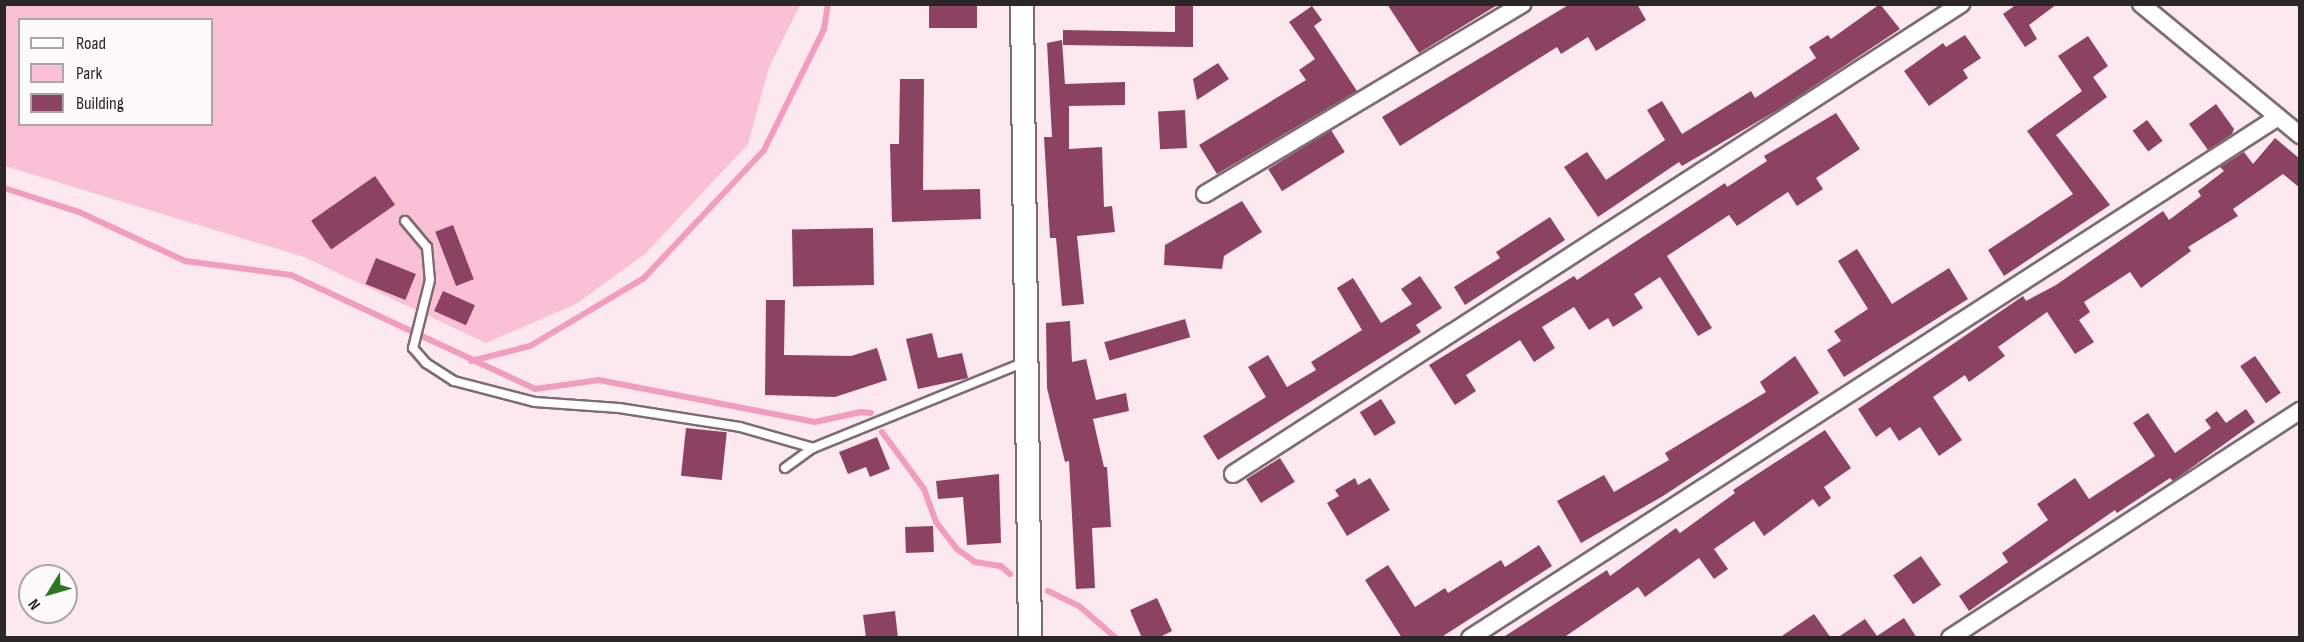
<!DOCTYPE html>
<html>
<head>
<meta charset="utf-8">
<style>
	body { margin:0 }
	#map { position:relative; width:2304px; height:642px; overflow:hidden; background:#fce8ef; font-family:"Sofia Sans Condensed",sans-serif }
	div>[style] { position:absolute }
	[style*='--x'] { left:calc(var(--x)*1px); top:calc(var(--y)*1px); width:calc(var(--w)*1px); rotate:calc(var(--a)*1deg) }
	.green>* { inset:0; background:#fac0d6 }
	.stream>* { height:6px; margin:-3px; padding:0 3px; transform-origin:3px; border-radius:3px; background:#f19dbf }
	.building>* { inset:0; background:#8c4262; transform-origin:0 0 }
	.roads { filter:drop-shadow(2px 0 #7d6c72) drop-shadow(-2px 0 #7d6c72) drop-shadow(0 2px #7d6c72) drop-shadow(0 -2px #7d6c72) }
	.lane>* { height:8px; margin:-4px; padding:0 4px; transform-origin:4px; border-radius:4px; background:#fff }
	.street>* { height:16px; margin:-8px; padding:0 8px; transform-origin:8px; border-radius:8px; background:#fff }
	.secondary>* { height:22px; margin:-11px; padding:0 11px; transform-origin:11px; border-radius:11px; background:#fff }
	span { translate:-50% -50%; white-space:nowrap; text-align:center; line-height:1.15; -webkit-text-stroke:6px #fefafc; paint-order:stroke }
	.frame { position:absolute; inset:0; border:6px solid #2d2628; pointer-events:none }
	.legend { position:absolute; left:18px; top:18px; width:195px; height:108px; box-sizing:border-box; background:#fefafc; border:2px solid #aaa5a7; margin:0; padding:8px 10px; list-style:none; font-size:18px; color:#2d2628 }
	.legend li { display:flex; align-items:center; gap:12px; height:30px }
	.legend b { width:30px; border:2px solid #aaa5a7 }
	.north { position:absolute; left:18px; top:564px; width:60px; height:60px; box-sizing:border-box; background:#fefafc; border:2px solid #aaa5a7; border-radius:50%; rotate:233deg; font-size:16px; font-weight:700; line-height:24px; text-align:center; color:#2d2628 }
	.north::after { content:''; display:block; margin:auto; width:21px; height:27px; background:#2a7a24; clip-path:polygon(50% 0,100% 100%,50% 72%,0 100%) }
</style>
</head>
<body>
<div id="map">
	<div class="green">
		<i style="clip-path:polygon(evenodd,5px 5px,800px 5px,769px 67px,748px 144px,645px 254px,576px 304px,486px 343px,304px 257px,5px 166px,5px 5px,20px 20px,212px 20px,212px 124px,20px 124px,20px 20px)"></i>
	</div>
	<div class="stream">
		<i style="--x:4;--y:188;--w:79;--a:17.7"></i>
		<i style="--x:79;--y:212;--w:117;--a:24.8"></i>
		<i style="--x:185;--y:261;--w:107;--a:7.5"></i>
		<i style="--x:291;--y:275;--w:269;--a:25"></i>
		<i style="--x:535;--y:389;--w:65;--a:-8"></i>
		<i style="--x:599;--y:380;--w:220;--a:11"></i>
		<i style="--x:815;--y:422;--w:47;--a:-12.3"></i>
		<i style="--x:861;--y:412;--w:10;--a:6"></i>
		<i style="--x:471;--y:361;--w:61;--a:-14.3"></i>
		<i style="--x:530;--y:346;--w:133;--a:-30.8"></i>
		<i style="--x:644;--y:278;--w:175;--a:-46.8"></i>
		<i style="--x:764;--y:150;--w:135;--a:-63.6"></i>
		<i style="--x:824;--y:29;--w:25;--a:-81"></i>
		<i style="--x:882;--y:432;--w:71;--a:53.6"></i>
		<i style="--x:924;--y:489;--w:35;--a:70"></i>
		<i style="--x:936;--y:522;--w:34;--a:52"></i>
		<i style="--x:957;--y:549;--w:22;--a:36"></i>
		<i style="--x:975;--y:562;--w:26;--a:9"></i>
		<i style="--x:1001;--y:566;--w:12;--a:42"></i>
		<i style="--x:1048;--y:591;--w:34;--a:26"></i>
		<i style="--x:1079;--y:606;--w:49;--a:40.9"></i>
	</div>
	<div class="building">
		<i style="left:929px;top:4px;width:48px;height:24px"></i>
		<i style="clip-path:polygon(1175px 4px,1193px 4px,1193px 47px,1063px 45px,1063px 30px,1175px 32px)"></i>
		<i style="clip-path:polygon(1387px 4px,1499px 4px,1419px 53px)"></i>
		<i style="clip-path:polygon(1570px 4px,1637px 4px,1646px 20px,1596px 51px,1588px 37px,1561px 54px,1557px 47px,1400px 146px,1382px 117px)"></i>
		<i style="clip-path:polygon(1880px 4px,1900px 29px,1781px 108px,1682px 166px,1679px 162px,1598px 217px,1564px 167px,1587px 152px,1606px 180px,1665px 140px,1647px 110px,1662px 101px,1682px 134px,1751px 91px,1755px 98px,1816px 58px,1809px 47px,1828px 35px,1831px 39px)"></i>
		<i style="clip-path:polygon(2017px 4px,2057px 4px,2029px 25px,2037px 39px,2025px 47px,2003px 14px)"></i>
		<i style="clip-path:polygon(1312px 6px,1322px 20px,1314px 26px,1357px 91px,1217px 174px,1199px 145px,1306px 80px,1299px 70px,1315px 59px,1289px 22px)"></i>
		<i style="clip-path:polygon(1965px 35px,1981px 58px,1963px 70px,1968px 78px,1929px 106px,1904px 71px,1943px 43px,1946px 47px)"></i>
		<i style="clip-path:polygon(2088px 36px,2108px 66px,2093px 77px,2107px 97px,2056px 135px,2110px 205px,2004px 276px,1988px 250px,2073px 194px,2027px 131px,2082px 91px,2058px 56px)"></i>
		<i style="clip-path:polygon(1062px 40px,1065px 84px,1125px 82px,1125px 105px,1069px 106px,1069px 149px,1102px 147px,1104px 207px,1112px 206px,1115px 232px,1077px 236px,1084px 304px,1062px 306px,1056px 238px,1050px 238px,1044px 137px,1052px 137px,1047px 43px)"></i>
		<i style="clip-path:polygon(1218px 63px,1229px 79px,1197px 100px,1193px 79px)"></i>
		<i style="clip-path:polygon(900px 79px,924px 79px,923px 190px,980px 189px,981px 219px,892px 222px,890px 144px,899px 144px)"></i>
		<i style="clip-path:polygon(2216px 104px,2234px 129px,2232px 134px,2208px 150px,2189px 124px)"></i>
		<i style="left:1185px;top:110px;width:38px;height:27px;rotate:87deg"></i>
		<i style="clip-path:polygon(1836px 113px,1860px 149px,1816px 178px,1823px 189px,1797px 206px,1788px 192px,1737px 226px,1729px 215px,1667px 256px,1712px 328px,1698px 336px,1660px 277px,1634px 294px,1643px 308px,1613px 327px,1608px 318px,1589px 330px,1574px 307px,1542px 327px,1555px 348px,1534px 362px,1520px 340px,1466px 375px,1476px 391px,1455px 405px,1429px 365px,1574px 276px,1577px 280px,1725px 183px,1727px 187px,1767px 161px,1764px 156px)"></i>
		<i style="left:2147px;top:120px;width:26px;height:18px;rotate:53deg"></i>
		<i style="left:1331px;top:130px;width:26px;height:74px;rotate:58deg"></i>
		<i style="clip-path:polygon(2275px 138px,2300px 159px,2300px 188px,2283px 174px,2233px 209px,2238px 216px,2188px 247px,2191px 251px,2141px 288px,2130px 272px,2084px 302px,2090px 312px,2079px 320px,2094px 342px,2075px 354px,2047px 312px,1998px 347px,2005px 356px,1969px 382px,1965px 375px,1933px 397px,1962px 440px,1939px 456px,1920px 427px,1899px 441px,1890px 427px,1876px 437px,1858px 409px,2023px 296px,2026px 301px,2056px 285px,2163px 211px,2169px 220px,2201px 196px,2198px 191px,2224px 171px,2220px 167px,2244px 152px,2253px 164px)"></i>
		<i style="left:375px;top:176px;width:35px;height:78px;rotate:55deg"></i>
		<i style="clip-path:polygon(1242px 201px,1262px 232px,1224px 256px,1222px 269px,1164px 265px,1165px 245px)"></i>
		<i style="clip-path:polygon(1550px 217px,1565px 240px,1465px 305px,1454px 287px,1500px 258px,1496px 252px)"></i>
		<i style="left:453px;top:225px;width:58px;height:19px;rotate:69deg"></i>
		<i style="left:873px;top:228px;width:57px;height:81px;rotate:89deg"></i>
		<i style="clip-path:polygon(1857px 249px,1892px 304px,1949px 268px,1968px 299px,1844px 377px,1827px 350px,1841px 341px,1834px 331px,1868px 309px,1838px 261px)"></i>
		<i style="left:376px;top:258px;width:43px;height:28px;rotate:22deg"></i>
		<i style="clip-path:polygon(1420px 276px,1442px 308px,1416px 325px,1421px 332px,1218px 460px,1203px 436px,1266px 397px,1248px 367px,1268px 355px,1287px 387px,1316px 370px,1311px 362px,1362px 330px,1337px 288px,1353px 278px,1381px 323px,1412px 304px,1401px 289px)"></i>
		<i style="left:443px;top:291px;width:35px;height:22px;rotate:24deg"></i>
		<i style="clip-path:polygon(766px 300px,785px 300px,784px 355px,851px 356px,877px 348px,887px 380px,835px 397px,765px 395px)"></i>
		<i style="left:1185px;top:319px;width:19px;height:84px;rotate:74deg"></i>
		<i style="clip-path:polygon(1070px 321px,1072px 362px,1086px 359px,1096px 400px,1126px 393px,1129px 411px,1093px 419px,1104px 467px,1107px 467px,1111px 527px,1092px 528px,1095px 588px,1076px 589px,1069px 461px,1065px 462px,1047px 388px,1046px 323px)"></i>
		<i style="clip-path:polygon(932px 333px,938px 358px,962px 353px,968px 378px,918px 389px,906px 339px)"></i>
		<i style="clip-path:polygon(1795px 356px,1819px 393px,1663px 496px,1581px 543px,1557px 501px,1604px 475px,1614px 492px,1669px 460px,1665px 453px,1766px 392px,1760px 382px)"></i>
		<i style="left:2255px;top:356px;width:45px;height:18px;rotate:55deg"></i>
		<i style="left:1381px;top:399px;width:28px;height:25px;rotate:58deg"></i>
		<i style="clip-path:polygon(2246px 409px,2255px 422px,2173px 481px,2170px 478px,2117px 513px,2115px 510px,1969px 611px,1959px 596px,2008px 562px,2002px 553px,2048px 520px,2037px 504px,2075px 478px,2089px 499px,2155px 456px,2133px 423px,2148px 413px,2175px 453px,2211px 428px,2205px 420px,2217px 411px,2226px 423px)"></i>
		<i style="left:686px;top:428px;width:41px;height:48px;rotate:6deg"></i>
		<i style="clip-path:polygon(1825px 430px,1851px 468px,1824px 487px,1831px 498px,1819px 507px,1813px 499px,1764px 536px,1754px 521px,1714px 549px,1728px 569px,1714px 579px,1699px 558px,1645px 597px,1638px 587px,1563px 638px,1502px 638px,1607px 570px,1610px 576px,1676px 528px,1680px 533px,1735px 493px,1733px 490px)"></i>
		<i style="clip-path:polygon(877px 437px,890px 469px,870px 477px,866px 467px,848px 474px,839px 452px)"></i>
		<i style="left:1280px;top:458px;width:28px;height:40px;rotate:58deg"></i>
		<i style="clip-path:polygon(999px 474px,1001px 543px,967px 545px,963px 497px,938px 499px,936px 481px)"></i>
		<i style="clip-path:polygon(1355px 478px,1358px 485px,1370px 478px,1390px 510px,1347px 536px,1327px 503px,1339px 496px,1335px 490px)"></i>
		<i style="left:933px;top:526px;width:26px;height:28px;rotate:88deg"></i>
		<i style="clip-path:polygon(1539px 545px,1552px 566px,1440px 638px,1402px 638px,1365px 580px,1388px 565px,1415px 607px,1445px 588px,1448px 593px,1501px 560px,1505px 567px)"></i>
		<i style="left:1921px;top:556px;width:35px;height:34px;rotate:55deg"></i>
		<i style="clip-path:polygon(1157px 598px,1172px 631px,1158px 638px,1142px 638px,1130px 610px)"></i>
		<i style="clip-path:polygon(895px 611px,898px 638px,866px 638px,863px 615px)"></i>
		<i style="clip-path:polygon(1814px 614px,1831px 638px,1779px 638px)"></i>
		<i style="clip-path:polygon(1904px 618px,1917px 638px,1837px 638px,1865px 619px,1877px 636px)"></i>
	</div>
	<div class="roads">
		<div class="lane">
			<i style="--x:405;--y:221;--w:34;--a:50"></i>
			<i style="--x:427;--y:247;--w:33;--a:85"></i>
			<i style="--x:430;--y:280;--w:70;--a:104"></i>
			<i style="--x:413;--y:348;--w:20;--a:49"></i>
			<i style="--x:426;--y:363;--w:33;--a:33"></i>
			<i style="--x:454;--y:381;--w:84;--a:14.5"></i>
			<i style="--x:535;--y:402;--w:84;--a:4.1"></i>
			<i style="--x:619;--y:408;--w:122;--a:8.9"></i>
			<i style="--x:740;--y:427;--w:76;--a:16"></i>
			<i style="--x:785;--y:468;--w:34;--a:-36"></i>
			<i style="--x:813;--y:448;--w:229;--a:-22.1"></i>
		</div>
		<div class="street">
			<i style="--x:2141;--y:4;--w:206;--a:39.5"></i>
			<i style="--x:1205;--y:194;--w:370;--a:-30.9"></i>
			<i style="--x:1233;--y:474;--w:867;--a:-32.85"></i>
			<i style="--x:1470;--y:638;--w:961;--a:-32.81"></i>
			<i style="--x:1950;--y:638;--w:417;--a:-33"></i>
		</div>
		<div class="secondary">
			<i style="--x:1022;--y:4;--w:634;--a:89.28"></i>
		</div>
	</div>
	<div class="frame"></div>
	<ul class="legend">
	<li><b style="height:8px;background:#fff"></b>Road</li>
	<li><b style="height:16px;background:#fac0d6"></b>Park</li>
	<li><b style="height:16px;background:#8c4262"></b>Building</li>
	</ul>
	<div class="north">N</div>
</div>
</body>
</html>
